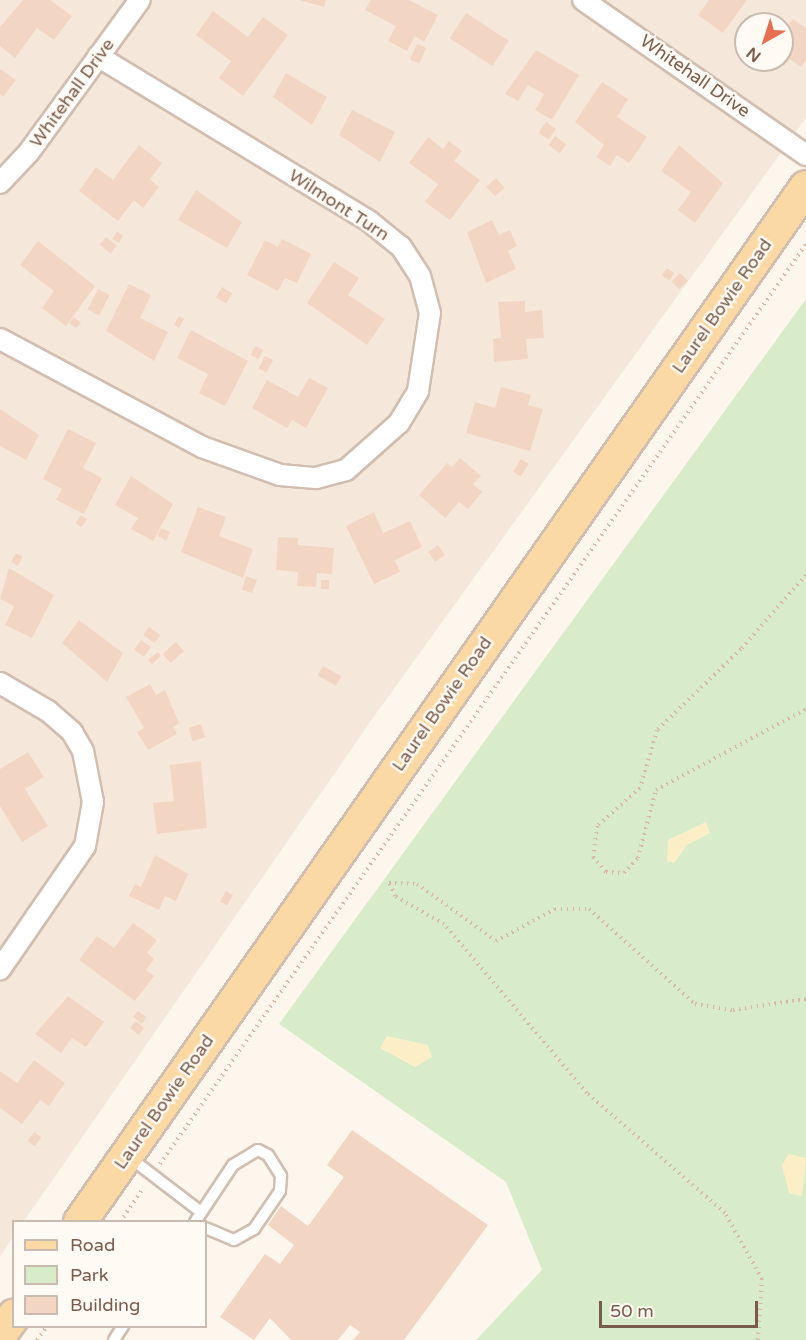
<!DOCTYPE html>
<html>
<head>
<meta charset="utf-8">
<style>
	body { margin:0 }
	#map { position:relative; width:806px; height:1340px; overflow:hidden; background:#fdf6ec; font-family:"Varela Round",sans-serif }
	div>[style] { position:absolute }
	[style*='--x'] { left:calc(var(--x)*1px); top:calc(var(--y)*1px); width:calc(var(--w)*1px); rotate:calc(var(--a)*1deg) }
	.residential>* { inset:0; background:#f5e8da }
	.green>* { inset:0; background:#d8ecc9 }
	.sand>* { inset:0; background:#fcefc7 }
	.building>* { inset:0; background:#f3d5c3; transform-origin:0 0 }
	.path>* { height:4px; margin-top:-2px; transform-origin:0; background:repeating-linear-gradient(90deg,#d9b8a5 0 1.5px,transparent 0 6px) }
	.roads { filter:drop-shadow(2px 0 #d1beb0) drop-shadow(-2px 0 #d1beb0) drop-shadow(0 2px #d1beb0) drop-shadow(0 -2px #d1beb0) }
	.lane>* { height:10px; margin:-5px; padding:0 5px; transform-origin:5px; border-radius:5px; background:#fff }
	.street>* { height:20px; margin:-10px; padding:0 10px; transform-origin:10px; border-radius:10px; background:#fff }
	.primary>* { height:32px; margin:-16px; padding:0 16px; transform-origin:16px; border-radius:16px; background:#fbd9a5 }
	span { translate:-50% -50%; white-space:nowrap; text-align:center; line-height:1.15; -webkit-text-stroke:5px #fffaf3; paint-order:stroke }
	.street-label { font-size:18px; color:#7a5c4d }
	.legend { position:absolute; left:12px; top:1220px; width:195px; height:108px; box-sizing:border-box; background:#fffaf3; border:2px solid #cabbb1; margin:0; padding:8px 10px; list-style:none; font-size:18px; color:#7a5c4d }
	.legend li { display:flex; align-items:center; gap:12px; height:30px }
	.legend b { width:30px; border:2px solid #cabbb1 }
	.north { position:absolute; left:734px; top:12px; width:60px; height:60px; box-sizing:border-box; background:#fffaf3; border:2px solid #cabbb1; border-radius:50%; rotate:219deg; font-size:16px; font-weight:700; line-height:24px; text-align:center; color:#7a5c4d }
	.north::after { content:''; display:block; margin:auto; width:21px; height:27px; background:#e76f51; clip-path:polygon(50% 0,100% 100%,50% 72%,0 100%) }
	.scale { position:absolute; left:599px; top:1301px; width:159px; height:27px; box-sizing:border-box; border:3px solid #7a5c4d; border-top:0; padding-left:8px; font-size:18px; line-height:21px; white-space:nowrap; color:#7a5c4d; -webkit-text-stroke:4px #fffaf3; paint-order:stroke }
</style>
</head>
<body>
<div id="map">
	<div class="residential">
		<i style="clip-path:polygon(evenodd,0 0,806px 0,806px 118px,375px 715px,24px 1221px,14px 1222px,13px 1237px,0 1257px,0 0,746px 24px,782px 24px,782px 60px,746px 60px,746px 24px)"></i>
	</div>
	<div class="green">
		<i style="clip-path:polygon(806px 299px,806px 1340px,476px 1340px,542px 1270px,506px 1182px,279px 1024px)"></i>
	</div>
	<div class="sand">
		<i style="clip-path:polygon(706px 822px,710px 833px,687px 845px,674px 863px,667px 861px,668px 840px)"></i>
		<i style="clip-path:polygon(387px 1036px,428px 1045px,432px 1057px,415px 1067px,380px 1048px)"></i>
		<i style="clip-path:polygon(789px 1154px,806px 1158px,802px 1196px,789px 1193px,782px 1165px)"></i>
	</div>
	<div class="building">
		<i style="clip-path:polygon(23px 0,50px 0,72px 16px,54px 40px,37px 28px,15px 58px,0 46px,0 27px)"></i>
		<i style="clip-path:polygon(299px 0,326px 0,324px 7px)"></i>
		<i style="clip-path:polygon(371px 0,409px 0,438px 15px,424px 42px,415px 36px,407px 51px,388px 41px,396px 26px,365px 10px)"></i>
		<i style="clip-path:polygon(709px 0,747px 0,723px 33px,698px 15px)"></i>
		<i style="clip-path:polygon(213px 11px,248px 37px,263px 17px,288px 35px,243px 96px,219px 78px,231px 61px,196px 35px)"></i>
		<i style="left:466px;top:13px;width:51px;height:30px;rotate:33deg"></i>
		<i style="clip-path:polygon(769px 16px,781px 24px,763px 24px)"></i>
		<i style="clip-path:polygon(793px 19px,806px 28px,806px 60px,801px 67px,790px 59px,784px 66px,776px 60px,782px 60px,782px 24px,786px 28px)"></i>
		<i style="left:417px;top:44px;width:10px;height:17px;rotate:24deg"></i>
		<i style="clip-path:polygon(536px 50px,579px 75px,552px 120px,535px 110px,544px 94px,528px 85px,518px 101px,505px 94px)"></i>
		<i style="clip-path:polygon(0 69px,16px 80px,3px 97px,0 94px)"></i>
		<i style="clip-path:polygon(286px 73px,327px 97px,312px 125px,273px 97px)"></i>
		<i style="clip-path:polygon(602px 82px,628px 99px,617px 117px,647px 137px,629px 163px,617px 155px,610px 166px,596px 157px,604px 145px,575px 122px)"></i>
		<i style="clip-path:polygon(352px 110px,395px 132px,380px 162px,339px 135px)"></i>
		<i style="left:546px;top:122px;width:12px;height:13px;rotate:35deg"></i>
		<i style="left:555px;top:136px;width:14px;height:11px;rotate:36deg"></i>
		<i style="clip-path:polygon(428px 137px,443px 149px,449px 141px,462px 151px,454px 161px,480px 180px,450px 220px,425px 202px,438px 184px,409px 163px)"></i>
		<i style="clip-path:polygon(139px 145px,162px 163px,150px 179px,159px 187px,143px 208px,134px 200px,118px 221px,79px 191px,96px 167px,113px 180px)"></i>
		<i style="clip-path:polygon(679px 145px,723px 183px,695px 223px,678px 210px,691px 192px,661px 171px)"></i>
		<i style="left:496px;top:178px;width:13px;height:13px;rotate:48deg"></i>
		<i style="clip-path:polygon(196px 190px,242px 222px,227px 248px,178px 220px)"></i>
		<i style="clip-path:polygon(492px 220px,499px 235px,510px 230px,517px 246px,508px 251px,516px 269px,486px 283px,467px 232px)"></i>
		<i style="clip-path:polygon(117px 231px,123px 236px,119px 243px,112px 239px)"></i>
		<i style="left:106px;top:237px;width:14px;height:10px;rotate:39deg"></i>
		<i style="clip-path:polygon(282px 239px,311px 254px,297px 283px,285px 278px,278px 291px,247px 275px,265px 240px,278px 247px)"></i>
		<i style="clip-path:polygon(38px 241px,95px 286px,66px 326px,42px 308px,54px 291px,20px 265px)"></i>
		<i style="clip-path:polygon(334px 262px,359px 278px,348px 295px,385px 319px,367px 345px,307px 303px)"></i>
		<i style="left:667px;top:268px;width:9px;height:9px;rotate:36deg"></i>
		<i style="left:680px;top:273px;width:11px;height:12px;rotate:45deg"></i>
		<i style="clip-path:polygon(129px 284px,151px 295px,140px 318px,168px 332px,154px 361px,106px 331px)"></i>
		<i style="left:222px;top:287px;width:12px;height:12px;rotate:31deg"></i>
		<i style="left:98px;top:289px;width:13px;height:23px;rotate:27deg"></i>
		<i style="clip-path:polygon(525px 301px,525px 312px,542px 310px,544px 338px,526px 339px,528px 359px,494px 362px,493px 339px,501px 338px,498px 302px)"></i>
		<i style="left:179px;top:316px;width:6px;height:10px;rotate:31deg"></i>
		<i style="clip-path:polygon(74px 317px,81px 323px,76px 328px,69px 323px)"></i>
		<i style="clip-path:polygon(191px 330px,248px 361px,225px 406px,199px 393px,208px 374px,177px 358px)"></i>
		<i style="left:255px;top:346px;width:9px;height:10px;rotate:27deg"></i>
		<i style="left:265px;top:356px;width:9px;height:14px;rotate:27deg"></i>
		<i style="clip-path:polygon(309px 378px,328px 388px,306px 428px,292px 420px,287px 428px,252px 408px,267px 380px,298px 397px)"></i>
		<i style="clip-path:polygon(501px 387px,531px 395px,528px 405px,543px 409px,530px 451px,466px 433px,475px 402px,495px 408px)"></i>
		<i style="clip-path:polygon(0 409px,39px 435px,26px 460px,0 446px)"></i>
		<i style="clip-path:polygon(68px 429px,96px 443px,83px 468px,102px 478px,84px 514px,56px 500px,62px 489px,43px 479px)"></i>
		<i style="clip-path:polygon(460px 458px,481px 476px,473px 484px,482px 492px,468px 509px,459px 502px,445px 518px,419px 495px,447px 463px,452px 467px)"></i>
		<i style="left:521px;top:459px;width:9px;height:15px;rotate:32deg"></i>
		<i style="clip-path:polygon(131px 476px,173px 504px,153px 541px,131px 529px,138px 518px,115px 505px)"></i>
		<i style="clip-path:polygon(198px 507px,226px 517px,219px 536px,253px 549px,243px 578px,181px 552px)"></i>
		<i style="clip-path:polygon(374px 512px,383px 533px,410px 521px,422px 547px,395px 560px,400px 572px,374px 584px,346px 526px)"></i>
		<i style="left:81px;top:515px;width:7px;height:10px;rotate:34deg"></i>
		<i style="left:161px;top:528px;width:10px;height:9px;rotate:24deg"></i>
		<i style="clip-path:polygon(278px 537px,298px 538px,298px 545px,334px 548px,332px 574px,317px 573px,316px 587px,297px 586px,298px 572px,276px 570px)"></i>
		<i style="left:438px;top:545px;width:12px;height:12px;rotate:55deg"></i>
		<i style="left:16px;top:553px;width:8px;height:10px;rotate:30deg"></i>
		<i style="clip-path:polygon(9px 568px,54px 595px,32px 638px,5px 625px,14px 606px,0 599px)"></i>
		<i style="clip-path:polygon(246px 576px,257px 580px,252px 593px,242px 590px)"></i>
		<i style="left:321px;top:580px;width:8px;height:9px"></i>
		<i style="clip-path:polygon(79px 620px,123px 653px,107px 682px,62px 643px)"></i>
		<i style="left:149px;top:627px;width:14px;height:10px;rotate:36deg"></i>
		<i style="left:141px;top:640px;width:12px;height:12px;rotate:35deg"></i>
		<i style="left:176px;top:642px;width:12px;height:18px;rotate:48deg"></i>
		<i style="clip-path:polygon(158px 652px,161px 656px,152px 664px,148px 660px)"></i>
		<i style="left:323px;top:666px;width:21px;height:11px;rotate:29deg"></i>
		<i style="clip-path:polygon(150px 684px,156px 695px,165px 690px,179px 723px,173px 727px,177px 734px,148px 750px,137px 732px,144px 728px,126px 697px)"></i>
		<i style="left:201px;top:724px;width:14px;height:13px;rotate:73deg"></i>
		<i style="clip-path:polygon(28px 752px,44px 777px,25px 789px,48px 826px,22px 842px,0 806px,0 769px)"></i>
		<i style="clip-path:polygon(201px 761px,207px 828px,157px 834px,153px 803px,174px 801px,170px 765px)"></i>
		<i style="clip-path:polygon(155px 855px,188px 874px,176px 901px,165px 896px,159px 910px,129px 896px,135px 884px,141px 887px)"></i>
		<i style="left:226px;top:891px;width:8px;height:12px;rotate:30deg"></i>
		<i style="clip-path:polygon(133px 923px,157px 940px,147px 953px,154px 959px,146px 970px,154px 976px,135px 1001px,79px 960px,97px 936px,114px 948px)"></i>
		<i style="clip-path:polygon(68px 996px,104px 1022px,86px 1047px,72px 1038px,61px 1053px,35px 1034px)"></i>
		<i style="clip-path:polygon(138px 1011px,146px 1017px,142px 1024px,133px 1017px)"></i>
		<i style="left:136px;top:1021px;width:11px;height:9px;rotate:41deg"></i>
		<i style="clip-path:polygon(34px 1060px,65px 1083px,49px 1106px,40px 1100px,22px 1124px,0 1108px,0 1071px,17px 1083px)"></i>
		<i style="clip-path:polygon(352px 1130px,488px 1225px,404px 1340px,353px 1340px,360px 1332px,350px 1325px,338px 1340px,291px 1340px,270px 1318px,254px 1340px,220px 1317px,265px 1254px,280px 1264px,294px 1245px,268px 1225px,281px 1206px,308px 1226px,344px 1177px,327px 1165px)"></i>
		<i style="left:34px;top:1132px;width:9px;height:11px;rotate:36deg"></i>
	</div>
	<div class="path">
		<i style="--x:806;--y:575;--w:98;--a:131.3"></i>
		<i style="--x:741;--y:649;--w:117;--a:136"></i>
		<i style="--x:657;--y:730;--w:60;--a:106.3"></i>
		<i style="--x:640;--y:788;--w:57;--a:138.5"></i>
		<i style="--x:597;--y:826;--w:31;--a:97"></i>
		<i style="--x:593;--y:857;--w:20;--a:49"></i>
		<i style="--x:606;--y:872;--w:18;--a:3"></i>
		<i style="--x:624;--y:873;--w:21;--a:-47"></i>
		<i style="--x:638;--y:858;--w:70;--a:-75.2"></i>
		<i style="--x:656;--y:790;--w:170;--a:-28.4"></i>
		<i style="--x:160;--y:1164;--w:1124;--a:-54.92"></i>
		<i style="--x:120;--y:1222;--w:42;--a:-55.6"></i>
		<i style="--x:37;--y:1340;--w:17;--a:-54"></i>
		<i style="--x:758;--y:1340;--w:61;--a:-86.2"></i>
		<i style="--x:762;--y:1279;--w:76;--a:-119.3"></i>
		<i style="--x:725;--y:1213;--w:183;--a:-139"></i>
		<i style="--x:587;--y:1093;--w:221;--a:-130.2"></i>
		<i style="--x:444;--y:924;--w:56;--a:-150.3"></i>
		<i style="--x:395;--y:896;--w:14;--a:-115"></i>
		<i style="--x:389;--y:883;--w:28;--a:2"></i>
		<i style="--x:417;--y:884;--w:97;--a:35.8"></i>
		<i style="--x:496;--y:941;--w:67;--a:-28.5"></i>
		<i style="--x:555;--y:909;--w:34;--a:0"></i>
		<i style="--x:589;--y:909;--w:142;--a:41.9"></i>
		<i style="--x:695;--y:1004;--w:38;--a:9"></i>
		<i style="--x:733;--y:1010;--w:74;--a:-8.6"></i>
	</div>
	<div class="roads">
		<div class="lane">
			<i style="--x:129;--y:1157;--w:91;--a:37.4"></i>
			<i style="--x:195;--y:1222;--w:69;--a:-56.3"></i>
			<i style="--x:233;--y:1165;--w:29;--a:-31"></i>
			<i style="--x:258;--y:1150;--w:11;--a:27"></i>
			<i style="--x:268;--y:1155;--w:25;--a:58"></i>
			<i style="--x:281;--y:1176;--w:15;--a:94"></i>
			<i style="--x:280;--y:1191;--w:46;--a:124.4"></i>
			<i style="--x:254;--y:1229;--w:23;--a:151"></i>
			<i style="--x:234;--y:1240;--w:30;--a:-157"></i>
			<i style="--x:114;--y:1340;--w:17;--a:-57"></i>
		</div>
		<div class="street">
			<i style="--x:583;--y:0;--w:272;--a:34.8"></i>
			<i style="--x:0;--y:183;--w:42;--a:-46.9"></i>
			<i style="--x:29;--y:152;--w:188;--a:-53.9"></i>
			<i style="--x:0;--y:339;--w:229;--a:28.1"></i>
			<i style="--x:202;--y:447;--w:83;--a:19.7"></i>
			<i style="--x:280;--y:475;--w:36;--a:5"></i>
			<i style="--x:316;--y:478;--w:31;--a:-15"></i>
			<i style="--x:346;--y:470;--w:71;--a:-41.6"></i>
			<i style="--x:399;--y:423;--w:37;--a:-59"></i>
			<i style="--x:418;--y:391;--w:79;--a:-81.3"></i>
			<i style="--x:430;--y:313;--w:38;--a:-105"></i>
			<i style="--x:420;--y:276;--w:35;--a:-123"></i>
			<i style="--x:401;--y:247;--w:41;--a:-140.9"></i>
			<i style="--x:369;--y:221;--w:317;--a:-148.7"></i>
			<i style="--x:0;--y:683;--w:56;--a:30.3"></i>
			<i style="--x:48;--y:711;--w:32;--a:41"></i>
			<i style="--x:72;--y:732;--w:22;--a:60"></i>
			<i style="--x:83;--y:751;--w:52;--a:78.9"></i>
			<i style="--x:93;--y:802;--w:45;--a:100.3"></i>
			<i style="--x:85;--y:846;--w:150;--a:124.6"></i>
		</div>
		<div class="primary">
			<i style="--x:80;--y:1222;--w:1264;--a:-54.95"></i>
			<i style="--x:0;--y:1335;--w:24;--a:-54"></i>
		</div>
	</div>
	<div class="street-label">
		<span style="left:695px;top:76px;rotate:35deg">Whitehall Drive</span>
		<span style="left:72px;top:93px;rotate:-54deg">Whitehall Drive</span>
		<span style="left:339px;top:205px;rotate:33deg">Wilmont Turn</span>
		<span style="left:722px;top:306px;rotate:-55deg">Laurel Bowie Road</span>
		<span style="left:442px;top:704px;rotate:-55deg">Laurel Bowie Road</span>
		<span style="left:164px;top:1102px;rotate:-55deg">Laurel Bowie Road</span>
	</div>
	<ul class="legend">
	<li><b style="height:8px;background:#fbd9a5"></b>Road</li>
	<li><b style="height:16px;background:#d8ecc9"></b>Park</li>
	<li><b style="height:16px;background:#f3d5c3"></b>Building</li>
	</ul>
	<div class="north">N</div>
	<div class="scale">50 m</div>
</div>
</body>
</html>
